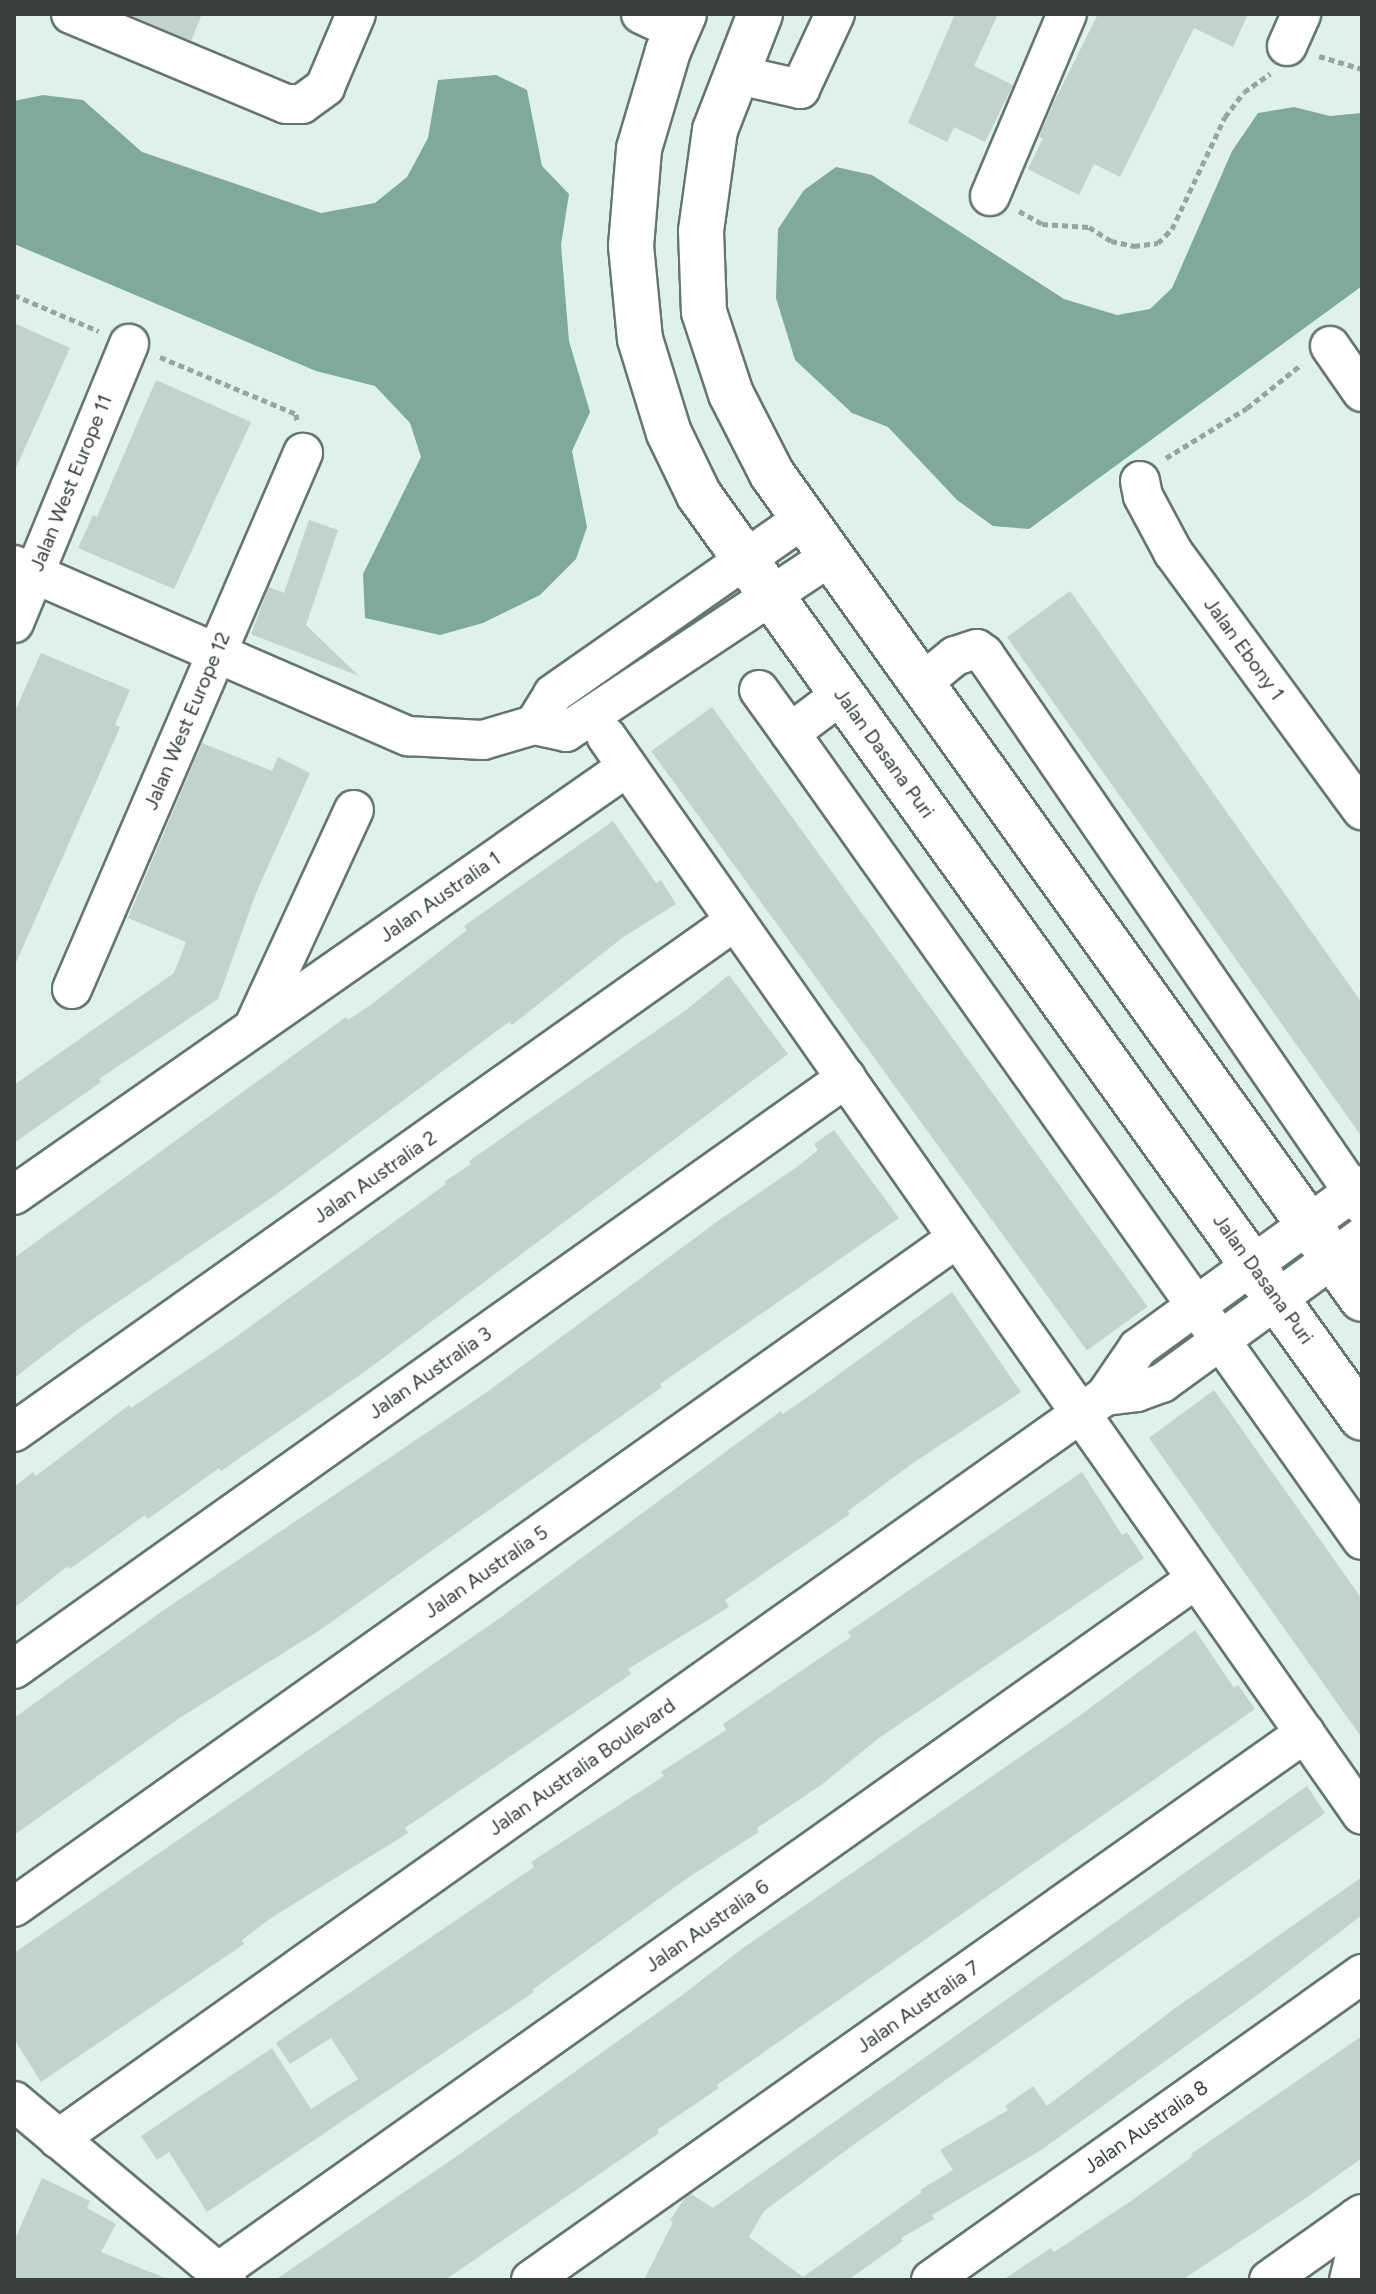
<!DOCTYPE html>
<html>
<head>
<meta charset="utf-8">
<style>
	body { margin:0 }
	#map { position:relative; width:1376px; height:2294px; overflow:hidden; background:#dff1ec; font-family:Figtree,sans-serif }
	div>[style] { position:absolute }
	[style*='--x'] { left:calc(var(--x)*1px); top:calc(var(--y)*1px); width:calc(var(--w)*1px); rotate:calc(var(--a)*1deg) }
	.water>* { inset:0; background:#80a99e }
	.building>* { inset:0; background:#c1d3ce; transform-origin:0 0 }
	.path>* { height:5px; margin-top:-2.5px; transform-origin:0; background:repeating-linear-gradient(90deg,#97a4a1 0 6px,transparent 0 10px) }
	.roads { filter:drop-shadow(2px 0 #657570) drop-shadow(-2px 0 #657570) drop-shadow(0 2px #657570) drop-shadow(0 -2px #657570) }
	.minor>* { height:38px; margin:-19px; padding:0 19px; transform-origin:19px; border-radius:19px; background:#fff }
	.major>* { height:44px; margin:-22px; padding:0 22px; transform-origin:22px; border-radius:22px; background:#fff }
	span { translate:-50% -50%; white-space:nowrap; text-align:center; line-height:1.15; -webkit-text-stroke:6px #fff; paint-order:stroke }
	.street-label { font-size:20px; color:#383f3d }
	.frame { position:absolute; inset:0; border:16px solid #383f3d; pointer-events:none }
</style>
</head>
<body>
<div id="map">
	<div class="water">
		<i style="clip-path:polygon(496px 75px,527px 90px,542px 166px,569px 194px,561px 245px,569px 341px,590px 412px,572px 451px,587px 527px,576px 559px,540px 595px,483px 623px,440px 635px,365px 618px,363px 574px,421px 457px,410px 423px,375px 386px,316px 371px,14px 244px,14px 101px,43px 95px,83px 100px,142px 152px,321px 213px,375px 203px,407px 177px,428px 138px,438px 80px)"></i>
		<i style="clip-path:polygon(1294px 107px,1330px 116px,1362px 113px,1362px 286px,1029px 529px,993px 526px,957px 500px,888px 427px,852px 413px,795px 360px,776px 298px,778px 229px,804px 190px,836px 167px,872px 175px,1064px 299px,1117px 315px,1150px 309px,1172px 288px,1232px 151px,1258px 113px)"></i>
	</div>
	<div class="building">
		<i style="clip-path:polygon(128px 14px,202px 14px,191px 41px)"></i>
		<i style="clip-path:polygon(955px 14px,998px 14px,974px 66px,1013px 85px,985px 142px,954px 127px,947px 142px,908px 123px)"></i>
		<i style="clip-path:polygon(1098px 14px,1248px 14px,1233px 47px,1194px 28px,1120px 177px,1094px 164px,1079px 195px,1028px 169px,1043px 138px,1039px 137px,1053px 104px)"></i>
		<i style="clip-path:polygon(14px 323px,70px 348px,15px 470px,14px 470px)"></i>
		<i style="clip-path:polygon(156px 380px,251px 422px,174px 589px,78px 548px,93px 515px,97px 517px)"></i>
		<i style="clip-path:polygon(309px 520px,338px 530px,306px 625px,359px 676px,251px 634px,269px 587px,284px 593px)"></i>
		<i style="clip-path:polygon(1070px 591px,1362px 1003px,1362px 1137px,1007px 637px)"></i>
		<i style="clip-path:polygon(41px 653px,130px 690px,115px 725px,120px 727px,115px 739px,14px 967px,14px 713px)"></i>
		<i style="left:712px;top:707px;width:741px;height:75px;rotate:54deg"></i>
		<i style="clip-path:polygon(202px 743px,272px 771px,278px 757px,310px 773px,256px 893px,218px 999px,99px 1079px,101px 1082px,14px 1143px,14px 1085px,174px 973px,186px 942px,128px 918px)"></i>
		<i style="clip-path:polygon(613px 821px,656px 883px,661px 880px,676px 904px,622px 938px,512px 1025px,509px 1022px,274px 1196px,81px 1327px,14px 1378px,14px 1258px,346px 1017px,348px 1020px,372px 1004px,467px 930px,464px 926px)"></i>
		<i style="clip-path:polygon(729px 975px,788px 1054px,367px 1370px,221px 1471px,219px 1468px,148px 1519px,145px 1515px,70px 1569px,68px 1566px,14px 1608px,14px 1487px,33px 1472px,36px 1476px,129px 1405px,131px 1408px,233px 1339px,446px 1184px,444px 1182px,471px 1164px,469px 1161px,686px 1010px)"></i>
		<i style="clip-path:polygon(834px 1130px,899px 1218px,660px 1384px,662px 1387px,320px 1630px,178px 1719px,14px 1835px,14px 1718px,161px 1612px,487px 1392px,722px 1218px,797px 1167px,818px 1150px,814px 1144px)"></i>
		<i style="clip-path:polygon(952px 1292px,1021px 1392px,913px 1463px,848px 1511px,850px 1514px,725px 1600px,729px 1607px,628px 1669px,631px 1674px,405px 1828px,408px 1833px,271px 1918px,242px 1940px,244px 1944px,41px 2082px,14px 2039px,14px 1953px,500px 1618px,781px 1411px,783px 1414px,809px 1396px)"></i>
		<i style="clip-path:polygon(1214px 1390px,1362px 1599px,1362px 1738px,1149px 1438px)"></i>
		<i style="clip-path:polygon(1082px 1472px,1122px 1535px,1127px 1532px,1144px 1558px,879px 1738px,821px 1785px,757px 1828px,759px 1832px,689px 1877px,532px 1990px,534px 1992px,207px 2212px,169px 2152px,157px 2160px,141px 2136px,272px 2048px,311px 2109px,358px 2079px,331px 2038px,290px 2064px,276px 2043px,534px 1867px,531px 1862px,664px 1776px,661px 1772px,726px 1730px,723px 1724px,851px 1637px,848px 1632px)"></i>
		<i style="clip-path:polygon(1195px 1630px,1234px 1688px,1238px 1685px,1255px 1709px,717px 2085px,719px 2088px,657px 2130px,659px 2133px,445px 2280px,275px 2280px,457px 2156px,681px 1996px,743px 1948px,1078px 1717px)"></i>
		<i style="clip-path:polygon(1307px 1786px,1325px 1813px,856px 2143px,764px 2211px,749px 2237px,803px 2277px,922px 2192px,920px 2190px,953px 2170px,940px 2150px,1008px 2110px,1005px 2106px,1033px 2086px,1047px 2106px,1174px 2009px,1362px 1877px,1362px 1915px,1256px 1996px,1041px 2150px,932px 2215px,934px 2219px,901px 2238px,903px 2241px,848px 2280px,644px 2280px,673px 2222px,670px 2220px,685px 2198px,691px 2194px,713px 2208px)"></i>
		<i style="clip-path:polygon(1362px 2036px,1362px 2158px,1306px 2198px,1182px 2280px,1003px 2280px,1051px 2248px,1054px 2252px,1131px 2201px,1193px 2156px,1191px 2154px)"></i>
		<i style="clip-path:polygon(42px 2178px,90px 2201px,87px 2208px,116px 2224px,101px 2252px,170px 2280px,14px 2280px,14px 2241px)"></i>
	</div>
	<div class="path">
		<i style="--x:1319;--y:56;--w:45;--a:16.8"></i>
		<i style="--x:1019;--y:211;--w:26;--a:29"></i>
		<i style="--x:1042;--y:224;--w:47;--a:3.7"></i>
		<i style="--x:1089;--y:227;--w:26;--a:32"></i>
		<i style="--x:1111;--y:241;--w:24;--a:12"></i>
		<i style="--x:1134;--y:246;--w:24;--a:-7"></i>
		<i style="--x:1158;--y:243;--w:20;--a:-45"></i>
		<i style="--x:1172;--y:229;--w:124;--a:-64.7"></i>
		<i style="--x:1225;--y:117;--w:31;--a:-53"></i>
		<i style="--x:1244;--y:92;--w:32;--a:-35"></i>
		<i style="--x:14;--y:295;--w:92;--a:23"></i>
		<i style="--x:160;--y:357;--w:147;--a:22.7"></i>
		<i style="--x:296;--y:414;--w:7;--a:82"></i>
		<i style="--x:1166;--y:458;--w:95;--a:-31.7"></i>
		<i style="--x:1247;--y:408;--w:70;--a:-38.7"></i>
	</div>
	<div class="roads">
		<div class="minor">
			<i style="--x:71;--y:14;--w:233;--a:22.7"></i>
			<i style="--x:286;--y:104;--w:16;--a:0"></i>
			<i style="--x:302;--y:104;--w:29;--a:-36"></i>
			<i style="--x:325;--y:87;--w:79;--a:-67"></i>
			<i style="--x:641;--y:14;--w:40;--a:25"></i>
			<i style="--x:1287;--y:46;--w:35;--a:-66"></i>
			<i style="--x:734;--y:74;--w:68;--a:12.8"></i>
			<i style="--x:800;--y:89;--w:83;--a:-65"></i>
			<i style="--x:990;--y:196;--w:198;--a:-67.1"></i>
			<i style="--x:1330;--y:346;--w:56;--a:55.2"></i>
			<i style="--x:1140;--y:481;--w:15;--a:79"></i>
			<i style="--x:1143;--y:496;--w:64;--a:61.8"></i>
			<i style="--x:1173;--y:552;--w:320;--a:53.8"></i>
			<i style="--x:14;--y:565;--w:430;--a:23.5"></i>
			<i style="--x:408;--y:736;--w:75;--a:3.1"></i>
			<i style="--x:483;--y:740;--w:53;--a:-16.4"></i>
			<i style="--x:534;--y:725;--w:33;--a:12"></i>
			<i style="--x:566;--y:732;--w:318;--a:-33.6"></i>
			<i style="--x:14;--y:623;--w:302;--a:-67.6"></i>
			<i style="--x:922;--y:683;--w:43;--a:-39.3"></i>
			<i style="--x:955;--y:656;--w:23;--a:-18"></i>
			<i style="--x:977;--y:649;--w:9;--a:36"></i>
			<i style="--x:984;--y:654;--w:668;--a:55.55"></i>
			<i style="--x:759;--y:690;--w:53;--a:54.2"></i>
			<i style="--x:842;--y:694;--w:65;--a:143.1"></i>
			<i style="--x:790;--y:733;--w:989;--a:54.67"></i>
			<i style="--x:534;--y:725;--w:36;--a:-58"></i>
			<i style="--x:553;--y:694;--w:307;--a:-35"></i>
			<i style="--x:606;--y:736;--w:1317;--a:54.98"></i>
			<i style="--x:72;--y:989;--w:584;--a:-66.69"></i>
			<i style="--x:254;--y:1026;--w:238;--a:-65.2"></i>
			<i style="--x:14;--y:1195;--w:748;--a:-34.92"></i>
			<i style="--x:1105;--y:1396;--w:32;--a:-7"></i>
			<i style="--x:1137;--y:1392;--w:27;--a:-20"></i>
			<i style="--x:1162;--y:1383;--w:248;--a:-36.1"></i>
			<i style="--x:14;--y:1432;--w:884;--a:-35.33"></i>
			<i style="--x:14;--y:1669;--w:1021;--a:-35.39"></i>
			<i style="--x:14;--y:1907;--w:1156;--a:-35.35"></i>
			<i style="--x:14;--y:2101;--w:278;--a:40"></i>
			<i style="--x:58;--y:2139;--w:1284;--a:-35.36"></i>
			<i style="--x:1105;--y:1396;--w:58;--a:-55.5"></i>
			<i style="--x:1138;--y:1348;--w:277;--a:-36"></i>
			<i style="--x:217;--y:2273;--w:1200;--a:-35.33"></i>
			<i style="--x:531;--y:2280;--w:948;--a:-35.25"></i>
			<i style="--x:931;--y:2280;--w:529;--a:-35.37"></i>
			<i style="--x:1269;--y:2280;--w:114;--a:-35.4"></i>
			<i style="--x:1349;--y:2280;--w:34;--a:-76"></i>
			<i style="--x:1357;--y:2247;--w:29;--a:-92"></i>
		</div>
		<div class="major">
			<i style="--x:684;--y:14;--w:40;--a:113.4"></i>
			<i style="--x:668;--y:51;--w:102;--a:106.5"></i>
			<i style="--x:639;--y:149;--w:97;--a:94.7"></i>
			<i style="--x:631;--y:246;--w:93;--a:84.5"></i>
			<i style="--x:640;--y:339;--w:98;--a:72.9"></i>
			<i style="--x:669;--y:433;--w:69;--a:64.2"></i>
			<i style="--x:699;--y:495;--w:1136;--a:54.31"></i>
			<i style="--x:760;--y:14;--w:124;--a:111.2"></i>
			<i style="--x:715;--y:130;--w:102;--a:97.9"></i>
			<i style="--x:701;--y:231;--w:81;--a:87.9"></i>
			<i style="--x:704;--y:312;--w:86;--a:71.8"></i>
			<i style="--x:731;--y:394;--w:90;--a:62.9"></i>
			<i style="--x:772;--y:474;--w:1014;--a:54.43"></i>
		</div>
	</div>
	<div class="street-label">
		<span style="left:71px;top:483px;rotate:-68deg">Jalan West Europe 11</span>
		<span style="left:1244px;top:649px;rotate:54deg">Jalan Ebony 1</span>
		<span style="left:187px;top:721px;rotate:-67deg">Jalan West Europe 12</span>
		<span style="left:884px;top:753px;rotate:54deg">Jalan Dasana Puri</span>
		<span style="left:440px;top:897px;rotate:-35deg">Jalan Australia 1</span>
		<span style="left:375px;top:1177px;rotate:-35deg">Jalan Australia 2</span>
		<span style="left:1263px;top:1279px;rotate:54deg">Jalan Dasana Puri</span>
		<span style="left:430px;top:1373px;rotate:-35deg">Jalan Australia 3</span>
		<span style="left:486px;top:1572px;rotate:-35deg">Jalan Australia 5</span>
		<span style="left:582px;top:1767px;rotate:-35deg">Jalan Australia Boulevard</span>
		<span style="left:707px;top:1926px;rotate:-35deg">Jalan Australia 6</span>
		<span style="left:918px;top:2007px;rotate:-35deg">Jalan Australia 7</span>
		<span style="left:1146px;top:2127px;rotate:-35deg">Jalan Australia 8</span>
	</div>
	<div class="frame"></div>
</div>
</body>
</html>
